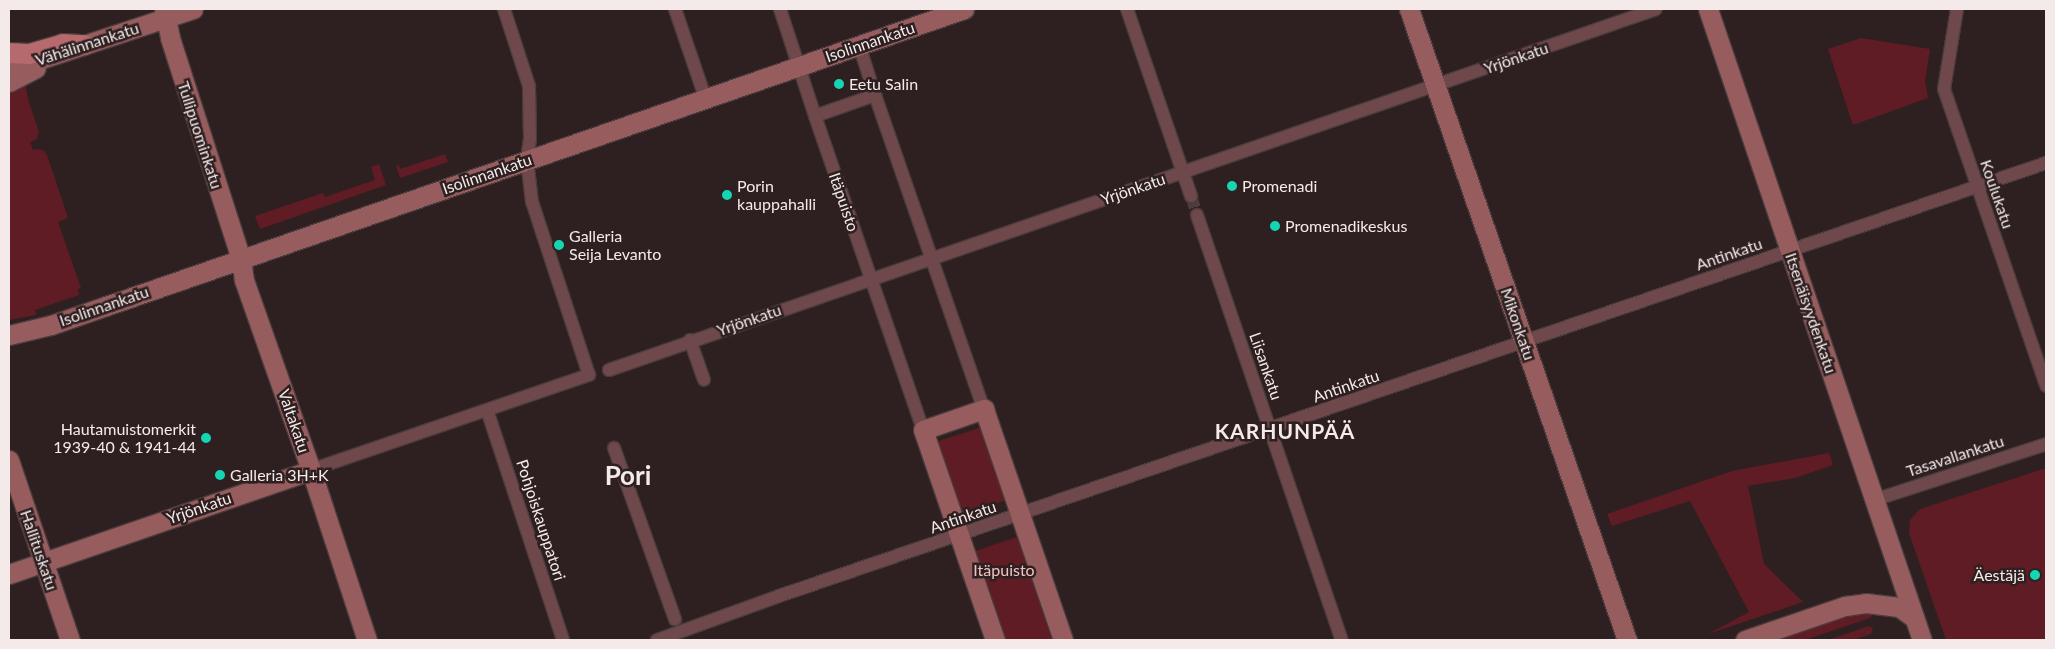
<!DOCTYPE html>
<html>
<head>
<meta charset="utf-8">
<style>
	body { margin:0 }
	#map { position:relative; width:2055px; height:649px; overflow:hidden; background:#2e2020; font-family:Lato,sans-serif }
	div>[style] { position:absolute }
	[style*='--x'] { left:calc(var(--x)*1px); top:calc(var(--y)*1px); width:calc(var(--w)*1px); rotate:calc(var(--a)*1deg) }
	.green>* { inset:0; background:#5f1c24; transform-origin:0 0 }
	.street-tunnel>* { height:12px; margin-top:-6px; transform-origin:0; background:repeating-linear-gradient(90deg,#4c3e3e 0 12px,transparent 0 18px) }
	.roads { filter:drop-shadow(1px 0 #4a3c3c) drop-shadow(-1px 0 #4a3c3c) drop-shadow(0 1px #4a3c3c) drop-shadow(0 -1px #4a3c3c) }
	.street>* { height:12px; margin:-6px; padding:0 6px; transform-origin:6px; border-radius:6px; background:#6e484a }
	.secondary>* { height:19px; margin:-9.5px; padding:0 9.5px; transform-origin:9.5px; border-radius:9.5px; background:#965c5e }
	.primary>* { height:20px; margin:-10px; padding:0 10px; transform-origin:10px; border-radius:10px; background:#b66a6e }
	.dots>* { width:14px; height:14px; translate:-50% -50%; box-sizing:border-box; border:2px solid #2e2020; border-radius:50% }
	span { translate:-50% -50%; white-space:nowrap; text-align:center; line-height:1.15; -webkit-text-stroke:5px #2e2020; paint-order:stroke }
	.street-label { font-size:16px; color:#f5eaea }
	.poi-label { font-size:16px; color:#f5eaea }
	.left { translate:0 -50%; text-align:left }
	.right { translate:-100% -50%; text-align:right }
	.park-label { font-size:16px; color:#f3c1c2 }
	.district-label { font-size:21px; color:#f5eaea; font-weight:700; letter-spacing:1px }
	.town-label { font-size:26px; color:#f5eaea; font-weight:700 }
	.frame { position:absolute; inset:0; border:10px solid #f5eaea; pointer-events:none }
</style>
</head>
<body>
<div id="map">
	<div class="green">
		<i style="clip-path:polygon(1861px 38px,1930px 49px,1925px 81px,1928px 98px,1853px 125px,1828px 49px)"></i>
		<i style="clip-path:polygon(25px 81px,28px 99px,39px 132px,36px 140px,30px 142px,33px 150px,39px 149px,44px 151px,47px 155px,68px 218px,58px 222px,81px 288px,78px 289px,79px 295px,35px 310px,36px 315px,9px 320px,9px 91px)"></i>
		<i style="clip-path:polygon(445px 154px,448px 162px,400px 178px,396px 166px,399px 165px,400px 169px)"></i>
		<i style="clip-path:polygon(379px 164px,386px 185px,260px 229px,255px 216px,323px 193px,325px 197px,375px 180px,371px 167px)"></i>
		<i style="left:982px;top:427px;width:77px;height:48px;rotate:72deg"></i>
		<i style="clip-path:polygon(1829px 453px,1833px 465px,1795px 478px,1748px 486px,1764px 564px,1803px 602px,1708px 634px,1749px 612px,1690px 501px,1612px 526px,1607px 514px,1732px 471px)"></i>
		<i style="clip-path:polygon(2046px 468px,2046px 640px,1946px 640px,1909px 533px,1910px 520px,1920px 509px)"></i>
		<i style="clip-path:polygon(1017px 537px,1052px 640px,1004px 640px,973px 552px)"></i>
		<i style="clip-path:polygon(1860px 613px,1873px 615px,1870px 618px,1805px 640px,1785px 640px,1784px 637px,1847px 615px)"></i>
		<i style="clip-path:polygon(1869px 626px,1873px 628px,1871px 634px,1853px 640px,1828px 640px)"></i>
	</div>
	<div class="street-tunnel">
		<i style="--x:1191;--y:196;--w:20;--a:72"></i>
	</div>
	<div class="roads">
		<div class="street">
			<i style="--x:675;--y:9;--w:93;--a:71.2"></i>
			<i style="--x:780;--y:9;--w:113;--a:71.9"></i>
			<i style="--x:815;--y:116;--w:64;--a:-19.3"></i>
			<i style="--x:875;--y:95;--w:52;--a:-107.7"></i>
			<i style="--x:1127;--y:9;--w:198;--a:71.1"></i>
			<i style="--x:1957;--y:9;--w:81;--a:99.2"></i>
			<i style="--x:1944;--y:89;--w:314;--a:71"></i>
			<i style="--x:875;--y:95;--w:332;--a:70.9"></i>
			<i style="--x:815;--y:116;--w:332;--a:71"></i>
			<i style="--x:1197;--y:215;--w:449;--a:71.2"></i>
			<i style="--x:690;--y:340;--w:42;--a:70.7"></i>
			<i style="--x:609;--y:370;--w:1107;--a:-19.02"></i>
			<i style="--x:487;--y:410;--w:242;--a:71.7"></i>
			<i style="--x:614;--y:448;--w:182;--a:70.4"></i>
			<i style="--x:311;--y:470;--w:294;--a:-18.9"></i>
			<i style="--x:589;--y:375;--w:182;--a:-108.2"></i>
			<i style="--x:532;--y:202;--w:42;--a:-96.8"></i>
			<i style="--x:527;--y:160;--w:21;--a:-82"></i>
			<i style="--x:530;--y:139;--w:53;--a:-91.1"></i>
			<i style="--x:529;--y:86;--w:81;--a:-108"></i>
			<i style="--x:1874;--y:500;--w:181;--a:-18"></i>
			<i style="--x:657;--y:640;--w:130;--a:-19.8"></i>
			<i style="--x:779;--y:596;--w:1339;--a:-18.87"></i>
		</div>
		<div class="secondary">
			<i style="--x:164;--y:9;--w:30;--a:78"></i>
			<i style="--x:170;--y:38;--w:232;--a:72.2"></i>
			<i style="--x:241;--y:259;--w:21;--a:82"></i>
			<i style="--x:244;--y:280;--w:201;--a:70.6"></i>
			<i style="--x:311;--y:470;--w:179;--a:71.8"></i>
			<i style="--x:1409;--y:9;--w:668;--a:70.94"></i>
			<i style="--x:1708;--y:9;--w:666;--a:71.27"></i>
			<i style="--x:9;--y:66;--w:14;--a:-4"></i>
			<i style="--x:23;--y:65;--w:179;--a:-18.2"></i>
			<i style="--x:9;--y:82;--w:30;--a:-27"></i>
			<i style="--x:9;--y:335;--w:43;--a:-13.4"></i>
			<i style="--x:51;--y:325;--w:58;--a:-19.1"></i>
			<i style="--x:106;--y:306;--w:908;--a:-19.09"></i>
			<i style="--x:9;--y:460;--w:190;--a:71.3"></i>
			<i style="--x:9;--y:574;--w:319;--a:-19"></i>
			<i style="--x:995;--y:640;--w:222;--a:-108.9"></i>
			<i style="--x:923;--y:430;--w:65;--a:-19"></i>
			<i style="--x:984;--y:409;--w:244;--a:71.1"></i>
			<i style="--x:1745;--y:640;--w:106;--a:-18.8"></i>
			<i style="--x:1845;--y:606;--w:21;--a:-8"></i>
			<i style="--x:1866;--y:603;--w:33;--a:7"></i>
			<i style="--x:1899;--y:607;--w:19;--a:36"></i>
		</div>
		<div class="primary">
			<i style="--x:9;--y:53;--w:20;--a:3"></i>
			<i style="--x:29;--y:54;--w:35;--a:-16"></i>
			<i style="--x:63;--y:44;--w:21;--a:3"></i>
		</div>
	</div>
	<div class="dots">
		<i style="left:839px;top:84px;background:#15d5b3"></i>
		<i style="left:1232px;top:186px;background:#15d5b3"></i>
		<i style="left:727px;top:195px;background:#15d5b3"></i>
		<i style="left:1275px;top:226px;background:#15d5b3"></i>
		<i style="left:559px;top:245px;background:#15d5b3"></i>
		<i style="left:206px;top:438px;background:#15d5b3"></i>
		<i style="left:220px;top:475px;background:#15d5b3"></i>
		<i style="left:2035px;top:575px;background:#15d5b3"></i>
	</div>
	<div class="street-label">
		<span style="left:870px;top:42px;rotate:-19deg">Isolinnankatu</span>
		<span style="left:87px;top:44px;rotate:-18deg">Vähälinnankatu</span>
		<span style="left:1516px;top:58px;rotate:-19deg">Yrjönkatu</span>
		<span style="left:200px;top:135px;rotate:72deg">Tullipuominkatu</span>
		<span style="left:487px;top:174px;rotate:-19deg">Isolinnankatu</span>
		<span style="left:1133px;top:189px;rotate:-19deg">Yrjönkatu</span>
		<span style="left:1997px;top:194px;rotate:71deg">Koulukatu</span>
		<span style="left:844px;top:202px;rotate:71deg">Itäpuisto</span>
		<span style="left:1729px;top:254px;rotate:-19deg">Antinkatu</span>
		<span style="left:104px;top:306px;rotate:-19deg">Isolinnankatu</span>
		<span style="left:1811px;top:313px;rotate:71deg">Itsenäisyydenkatu</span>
		<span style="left:749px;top:320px;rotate:-19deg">Yrjönkatu</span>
		<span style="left:1518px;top:324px;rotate:71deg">Mikonkatu</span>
		<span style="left:1266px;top:366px;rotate:71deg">Liisankatu</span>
		<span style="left:1346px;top:386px;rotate:-19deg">Antinkatu</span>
		<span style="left:294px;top:421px;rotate:71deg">Valtakatu</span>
		<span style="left:1955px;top:456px;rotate:-18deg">Tasavallankatu</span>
		<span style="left:199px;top:508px;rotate:-19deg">Yrjönkatu</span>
		<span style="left:963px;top:517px;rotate:-19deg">Antinkatu</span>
		<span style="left:541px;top:520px;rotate:72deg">Pohjoiskauppatori</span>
		<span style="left:39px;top:550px;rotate:71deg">Hallituskatu</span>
	</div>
	<div class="poi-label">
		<span class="left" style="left:849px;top:84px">Eetu Salin</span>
		<span class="left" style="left:737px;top:195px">Porin<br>kauppahalli</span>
		<span class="left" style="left:1242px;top:186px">Promenadi</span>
		<span class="left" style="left:1285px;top:226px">Promenadikeskus</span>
		<span class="left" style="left:569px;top:245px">Galleria<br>Seija Levanto</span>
		<span class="right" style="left:196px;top:438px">Hautamuistomerkit<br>1939-40 &amp; 1941-44</span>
		<span class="left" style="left:230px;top:475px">Galleria 3H+K</span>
		<span class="right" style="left:2025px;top:575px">Äestäjä</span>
	</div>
	<div class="park-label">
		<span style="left:1004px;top:570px">Itäpuisto</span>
	</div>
	<div class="district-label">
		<span style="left:1285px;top:431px">KARHUNPÄÄ</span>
	</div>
	<div class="town-label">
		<span style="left:628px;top:476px">Pori</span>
	</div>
	<div class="frame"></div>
</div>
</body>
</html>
